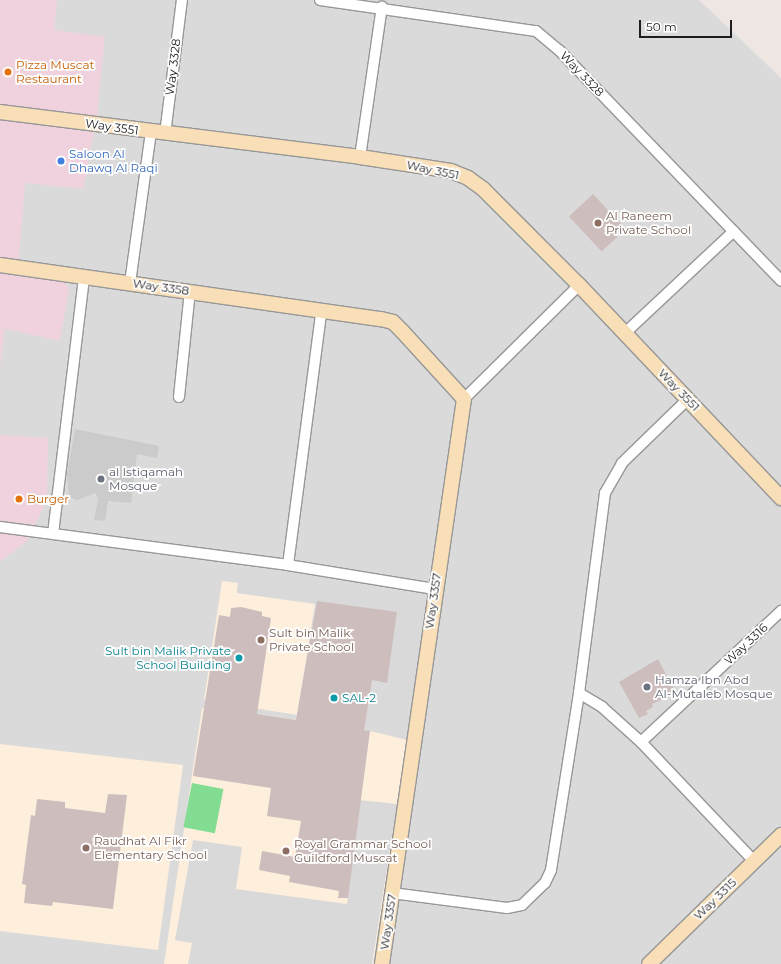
<!DOCTYPE html>
<html>
<head>
<meta charset="utf-8">
<style>
	body { margin:0 }
	#map { position:relative; width:781px; height:964px; overflow:hidden; background:#eee6e3; font-family:Montserrat,sans-serif }
	div>[style] { position:absolute }
	[style*='--x'] { left:calc(var(--x)*1px); top:calc(var(--y)*1px); width:calc(var(--w)*1px); rotate:calc(var(--a)*1deg) }
	.residential>* { inset:0; background:#dbdadb }
	.commercial>* { inset:0; background:#efd2dd }
	.education>* { inset:0; background:#feefdc }
	.religious>* { inset:0; background:#cbcbcb }
	.pitch>* { inset:0; background:#82dc92; transform-origin:0 0 }
	.parking>* { inset:0; background:#d9d9d9; transform-origin:0 0 }
	.building>* { inset:0; background:#cebdbd; transform-origin:0 0 }
	.roads { filter:drop-shadow(1px 0 #979797) drop-shadow(-1px 0 #979797) drop-shadow(0 1px #979797) drop-shadow(0 -1px #979797) }
	.street>* { height:10px; margin:-5px; padding:0 5px; transform-origin:5px; border-radius:5px; background:#fff }
	.secondary>* { height:14px; margin:-7px; padding:0 7px; transform-origin:7px; border-radius:7px; background:#f8dfb7 }
	.dots>* { width:11px; height:11px; translate:-50% -50%; box-sizing:border-box; border:2px solid #fff; border-radius:50% }
	span { translate:-50% -50%; white-space:nowrap; text-align:center; line-height:1.15; -webkit-text-stroke:3.5px #fff; paint-order:stroke }
	.food-label { font-size:12px; color:#c56008 }
	.left { translate:0 -50%; text-align:left }
	.street-label { font-size:12px; color:#1d1d1d }
	.shop-label { font-size:12px; color:#366cbe }
	.education-label { font-size:12px; color:#785e54 }
	.worship-label { font-size:12px; color:#5b616d }
	.culture-label { font-size:12px; color:#0d838f }
	.right { translate:-100% -50%; text-align:right }
	.scale { position:absolute; left:639px; top:20px; width:93px; height:18px; box-sizing:border-box; border:2px solid #1d1d1d; border-top:0; padding-left:5px; font-size:12px; line-height:14px; white-space:nowrap; color:#1d1d1d; -webkit-text-stroke:3px #fff; paint-order:stroke }
</style>
</head>
<body>
<div id="map">
	<div class="residential">
		<i style="clip-path:polygon(0 0,699px 0,781px 78px,781px 964px,0 964px)"></i>
	</div>
	<div class="commercial">
		<i style="clip-path:polygon(0 0,57px 0,54px 30px,105px 37px,97px 116px,83px 189px,25px 183px,18px 271px,60px 276px,69px 289px,60px 341px,5px 329px,0 367px)"></i>
		<i style="clip-path:polygon(0 435px,48px 438px,47px 499px,28px 540px,0 562px)"></i>
	</div>
	<div class="education">
		<i style="clip-path:polygon(222px 581px,238px 583px,237px 593px,315px 604px,297px 715px,204px 700px)"></i>
		<i style="clip-path:polygon(212px 707px,370px 731px,407px 740px,373px 964px,164px 964px,202px 708px)"></i>
		<i style="clip-path:polygon(0 744px,183px 765px,158px 950px,0 931px)"></i>
	</div>
	<div class="religious">
		<i style="clip-path:polygon(75px 429px,159px 446px,157px 458px,137px 454px,131px 503px,108px 501px,105px 521px,94px 520px,98px 500px,96px 493px,77px 500px,69px 497px,67px 474px)"></i>
	</div>
	<div class="pitch">
		<i style="left:192px;top:783px;width:32px;height:45px;rotate:11deg"></i>
	</div>
	<div class="parking">
		<i style="left:88px;top:550px;width:128px;height:13px;rotate:9deg"></i>
		<i style="clip-path:polygon(239px 574px,387px 595px,414px 603px,422px 609px,425px 619px,414px 702px,387px 697px,387px 729px,365px 726px,370px 693px,386px 697px,397px 612px,237px 593px)"></i>
		<i style="clip-path:polygon(359px 800px,397px 804px,372px 964px,188px 964px,192px 943px,175px 940px,193px 840px,242px 847px,236px 889px,347px 904px)"></i>
	</div>
	<div class="building">
		<i style="left:593px;top:194px;width:48px;height:33px;rotate:47deg"></i>
		<i style="clip-path:polygon(317px 601px,397px 612px,387px 683px,372px 680px,364px 730px,370px 731px,348px 898px,338px 898px,339px 891px,289px 882px,290px 876px,259px 870px,262px 851px,295px 857px,301px 821px,267px 816px,271px 788px,193px 776px,219px 615px,230px 617px,231px 608px,241px 607px,262px 612px,262px 616px,271px 618px,257px 714px,296px 720px)"></i>
		<i style="clip-path:polygon(658px 659px,676px 693px,652px 704px,653px 707px,646px 711px,648px 714px,639px 718px,619px 682px)"></i>
		<i style="clip-path:polygon(108px 794px,127px 795px,113px 909px,53px 902px,52px 906px,24px 903px,26px 885px,22px 884px,31px 815px,35px 816px,37px 799px,65px 802px,65px 808px,105px 813px)"></i>
	</div>
	<div class="roads">
		<div class="street">
			<i style="--x:320;--y:0;--w:218;--a:8.2"></i>
			<i style="--x:536;--y:31;--w:30;--a:40"></i>
			<i style="--x:559;--y:50;--w:320;--a:46.1"></i>
			<i style="--x:165;--y:134;--w:135;--a:-82.8"></i>
			<i style="--x:360;--y:157;--w:152;--a:-81.7"></i>
			<i style="--x:130;--y:283;--w:152;--a:-82.1"></i>
			<i style="--x:625;--y:333;--w:149;--a:-43.1"></i>
			<i style="--x:179;--y:397;--w:107;--a:-84.1"></i>
			<i style="--x:464;--y:399;--w:162;--a:-44.7"></i>
			<i style="--x:0;--y:527;--w:290;--a:7.5"></i>
			<i style="--x:288;--y:565;--w:148;--a:9.3"></i>
			<i style="--x:53;--y:534;--w:259;--a:-83.1"></i>
			<i style="--x:288;--y:565;--w:254;--a:-82.5"></i>
			<i style="--x:579;--y:693;--w:27;--a:31"></i>
			<i style="--x:602;--y:707;--w:52;--a:41.9"></i>
			<i style="--x:641;--y:742;--w:164;--a:46.5"></i>
			<i style="--x:641;--y:742;--w:192;--a:-43.1"></i>
			<i style="--x:392;--y:893;--w:116;--a:7.4"></i>
			<i style="--x:507;--y:908;--w:15;--a:-11"></i>
			<i style="--x:522;--y:905;--w:32;--a:-44"></i>
			<i style="--x:545;--y:883;--w:14;--a:-65"></i>
			<i style="--x:551;--y:870;--w:179;--a:-81"></i>
			<i style="--x:579;--y:693;--w:202;--a:-82.6"></i>
			<i style="--x:605;--y:493;--w:34;--a:-60"></i>
			<i style="--x:622;--y:463;--w:91;--a:-44.1"></i>
		</div>
		<div class="secondary">
			<i style="--x:0;--y:112;--w:363;--a:7.1"></i>
			<i style="--x:360;--y:157;--w:92;--a:8.7"></i>
			<i style="--x:451;--y:171;--w:18;--a:22"></i>
			<i style="--x:468;--y:178;--w:19;--a:36"></i>
			<i style="--x:483;--y:189;--w:136;--a:45"></i>
			<i style="--x:579;--y:285;--w:294;--a:46.5"></i>
			<i style="--x:0;--y:265;--w:385;--a:8.1"></i>
			<i style="--x:381;--y:319;--w:12;--a:14"></i>
			<i style="--x:393;--y:322;--w:13;--a:45"></i>
			<i style="--x:402;--y:331;--w:92;--a:47.6"></i>
			<i style="--x:464;--y:399;--w:571;--a:98.26"></i>
			<i style="--x:649;--y:964;--w:185;--a:-44.3"></i>
		</div>
	</div>
	<div class="dots">
		<i style="left:8px;top:72px;background:#e8710a"></i>
		<i style="left:61px;top:161px;background:#3f7fe0"></i>
		<i style="left:598px;top:223px;background:#8d6e63"></i>
		<i style="left:101px;top:479px;background:#6b7280"></i>
		<i style="left:19px;top:499px;background:#e8710a"></i>
		<i style="left:261px;top:640px;background:#8d6e63"></i>
		<i style="left:239px;top:658px;background:#0f9aa8"></i>
		<i style="left:647px;top:687px;background:#6b7280"></i>
		<i style="left:334px;top:698px;background:#0f9aa8"></i>
		<i style="left:86px;top:848px;background:#8d6e63"></i>
		<i style="left:286px;top:851px;background:#8d6e63"></i>
	</div>
	<div class="food-label">
		<span class="left" style="left:16px;top:72px">Pizza Muscat<br>Restaurant</span>
		<span class="left" style="left:27px;top:499px">Burger</span>
	</div>
	<div class="street-label">
		<span style="left:173px;top:67px;rotate:-83deg">Way 3328</span>
		<span style="left:582px;top:74px;rotate:46deg">Way 3328</span>
		<span style="left:112px;top:127px;rotate:8deg">Way 3551</span>
		<span style="left:433px;top:170px;rotate:12deg">Way 3551</span>
		<span style="left:161px;top:287px;rotate:8deg">Way 3358</span>
		<span style="left:679px;top:390px;rotate:46deg">Way 3551</span>
		<span style="left:433px;top:601px;rotate:-82deg">Way 3357</span>
		<span style="left:746px;top:644px;rotate:-43deg">Way 3316</span>
		<span style="left:715px;top:899px;rotate:-44deg">Way 3315</span>
		<span style="left:388px;top:922px;rotate:-82deg">Way 3357</span>
	</div>
	<div class="shop-label">
		<span class="left" style="left:69px;top:161px">Saloon Al<br>Dhawq Al Raqi</span>
	</div>
	<div class="education-label">
		<span class="left" style="left:606px;top:223px">Al Raneem<br>Private School</span>
		<span class="left" style="left:269px;top:640px">Sult bin Malik<br>Private School</span>
		<span class="left" style="left:94px;top:848px">Raudhat Al Fikr<br>Elementary School</span>
		<span class="left" style="left:294px;top:851px">Royal Grammar School<br>Guildford Muscat</span>
	</div>
	<div class="worship-label">
		<span class="left" style="left:109px;top:479px">al Istiqamah<br>Mosque</span>
		<span class="left" style="left:655px;top:687px">Hamza Ibn Abd<br>Al-Mutaleb Mosque</span>
	</div>
	<div class="culture-label">
		<span class="right" style="left:231px;top:658px">Sult bin Malik Private<br>School Building</span>
		<span class="left" style="left:342px;top:698px">SAL-2</span>
	</div>
	<div class="scale">50 m</div>
</div>
</body>
</html>
